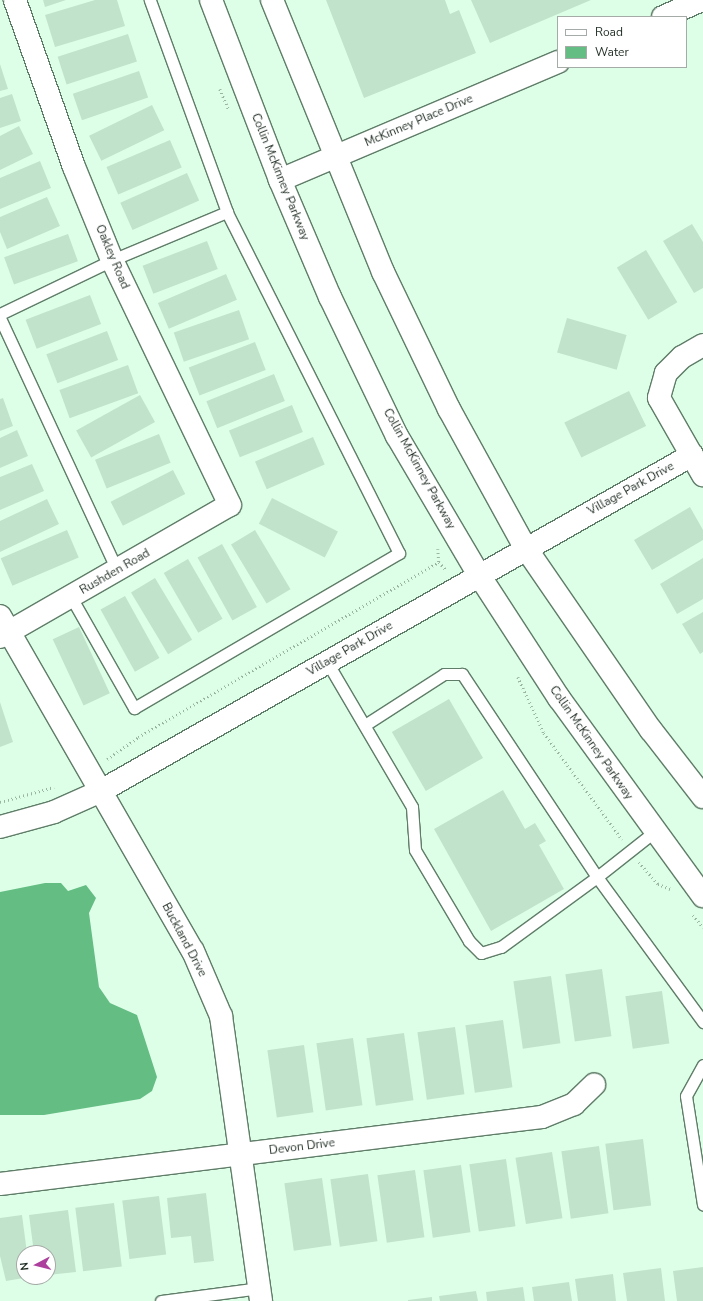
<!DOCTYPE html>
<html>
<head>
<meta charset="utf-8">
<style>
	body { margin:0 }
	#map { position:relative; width:703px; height:1301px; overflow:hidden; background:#deffe7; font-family:"Nunito Sans",sans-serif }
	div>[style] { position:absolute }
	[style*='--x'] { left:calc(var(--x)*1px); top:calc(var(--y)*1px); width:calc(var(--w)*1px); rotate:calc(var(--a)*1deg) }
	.water>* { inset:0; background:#64be84 }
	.building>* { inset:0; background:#c2e3cb; transform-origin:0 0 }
	.path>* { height:2.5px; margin-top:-1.25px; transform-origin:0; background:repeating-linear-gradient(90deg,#9bb5a2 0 1px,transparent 0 4px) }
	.roads { filter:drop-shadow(1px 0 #5f7d68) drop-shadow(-1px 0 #5f7d68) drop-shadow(0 1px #5f7d68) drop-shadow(0 -1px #5f7d68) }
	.service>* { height:11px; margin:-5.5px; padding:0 5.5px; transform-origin:5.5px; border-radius:5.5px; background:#fff }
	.minor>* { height:22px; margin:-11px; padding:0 11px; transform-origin:11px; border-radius:11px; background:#fff }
	.tertiary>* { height:22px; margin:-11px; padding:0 11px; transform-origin:11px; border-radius:11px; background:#fff }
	span { translate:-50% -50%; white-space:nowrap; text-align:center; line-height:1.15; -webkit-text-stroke:3px #fff; paint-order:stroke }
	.street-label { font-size:12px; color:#1f2c23 }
	.legend { position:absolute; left:557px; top:16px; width:130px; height:52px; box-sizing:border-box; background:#fff; border:1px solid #a5aba7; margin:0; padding:5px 7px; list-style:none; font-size:12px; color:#1f2c23 }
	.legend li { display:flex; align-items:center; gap:8px; height:20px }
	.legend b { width:20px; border:1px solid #a5aba7 }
	.north { position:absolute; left:16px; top:1245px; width:40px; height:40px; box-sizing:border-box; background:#fff; border:1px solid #a5aba7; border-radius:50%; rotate:263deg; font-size:11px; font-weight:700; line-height:16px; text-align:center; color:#1f2c23 }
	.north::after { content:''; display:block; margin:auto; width:14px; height:18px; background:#ad3f9d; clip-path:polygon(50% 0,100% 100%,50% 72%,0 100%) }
</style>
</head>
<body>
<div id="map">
	<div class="water">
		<i style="clip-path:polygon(45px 883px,61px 883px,68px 891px,86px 885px,96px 898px,89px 913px,99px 987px,110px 1003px,137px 1015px,157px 1077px,152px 1091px,140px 1099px,44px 1115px,0 1115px,0 892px)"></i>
	</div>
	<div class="building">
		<i style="clip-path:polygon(43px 0,66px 0,45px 7px)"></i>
		<i style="clip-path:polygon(95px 0,117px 0,125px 26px,55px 47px,45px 15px)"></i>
		<i style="clip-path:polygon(326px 0,445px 0,450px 14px,459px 10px,476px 53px,364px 98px)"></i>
		<i style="clip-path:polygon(471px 0,591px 0,490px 43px)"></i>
		<i style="left:128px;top:34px;width:29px;height:74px;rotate:72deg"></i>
		<i style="clip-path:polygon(0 64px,8px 89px,0 91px)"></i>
		<i style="left:139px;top:71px;width:28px;height:70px;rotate:71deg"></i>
		<i style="clip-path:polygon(12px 94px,21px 121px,0 128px,0 98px)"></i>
		<i style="left:152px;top:105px;width:28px;height:70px;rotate:64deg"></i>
		<i style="clip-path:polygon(19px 126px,33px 154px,0 170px,0 136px)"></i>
		<i style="left:170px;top:140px;width:30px;height:69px;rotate:67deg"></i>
		<i style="clip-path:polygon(40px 161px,51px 188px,0 209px,0 178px)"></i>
		<i style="left:187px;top:173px;width:30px;height:73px;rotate:66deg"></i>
		<i style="clip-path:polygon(47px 197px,60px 226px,7px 249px,0 232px,0 217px)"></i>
		<i style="clip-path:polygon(692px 224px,703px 242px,703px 288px,694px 293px,663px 241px)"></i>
		<i style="left:68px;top:234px;width:29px;height:68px;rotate:70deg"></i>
		<i style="left:207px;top:241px;width:30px;height:69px;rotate:69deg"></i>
		<i style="left:646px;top:250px;width:61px;height:34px;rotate:59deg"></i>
		<i style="left:226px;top:274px;width:28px;height:74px;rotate:67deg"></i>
		<i style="left:90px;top:295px;width:31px;height:69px;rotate:69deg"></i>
		<i style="left:239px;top:310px;width:31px;height:69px;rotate:71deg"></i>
		<i style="left:567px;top:318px;width:62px;height:36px;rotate:16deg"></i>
		<i style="left:107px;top:331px;width:31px;height:65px;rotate:69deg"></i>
		<i style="left:255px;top:342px;width:30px;height:71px;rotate:69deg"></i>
		<i style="left:128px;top:365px;width:30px;height:73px;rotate:70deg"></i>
		<i style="left:274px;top:374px;width:29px;height:73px;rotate:68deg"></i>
		<i style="left:629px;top:391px;width:39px;height:72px;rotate:64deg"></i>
		<i style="left:140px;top:395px;width:31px;height:73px;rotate:61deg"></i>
		<i style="clip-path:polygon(3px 398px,13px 426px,0 431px,0 399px)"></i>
		<i style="left:292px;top:405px;width:29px;height:68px;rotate:68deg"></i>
		<i style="clip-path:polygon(17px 430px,28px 456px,0 468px,0 438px)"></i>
		<i style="left:159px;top:434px;width:31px;height:69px;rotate:68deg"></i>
		<i style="left:313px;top:437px;width:30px;height:63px;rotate:67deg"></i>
		<i style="clip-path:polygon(32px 464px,44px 491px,0 510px,0 477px)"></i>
		<i style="left:173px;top:470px;width:27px;height:70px;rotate:63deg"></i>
		<i style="left:272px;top:498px;width:74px;height:29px;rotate:27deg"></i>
		<i style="clip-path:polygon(47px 499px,59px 524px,0 552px,0 521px)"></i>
		<i style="clip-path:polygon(690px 507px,703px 530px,703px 540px,652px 570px,634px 540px)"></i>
		<i style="left:67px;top:530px;width:30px;height:72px;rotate:67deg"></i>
		<i style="left:255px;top:530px;width:69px;height:28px;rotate:59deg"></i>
		<i style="left:222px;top:544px;width:72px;height:28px;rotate:61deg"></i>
		<i style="clip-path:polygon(703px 558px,703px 599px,677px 614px,660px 584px)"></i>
		<i style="left:188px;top:559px;width:69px;height:28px;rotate:60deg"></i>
		<i style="left:155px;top:578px;width:72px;height:28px;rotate:59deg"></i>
		<i style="left:125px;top:596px;width:71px;height:28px;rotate:61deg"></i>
		<i style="clip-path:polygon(703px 612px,703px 652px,700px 654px,682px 624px)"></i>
		<i style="left:79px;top:627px;width:73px;height:29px;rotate:65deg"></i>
		<i style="left:449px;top:699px;width:68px;height:66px;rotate:60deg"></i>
		<i style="clip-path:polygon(0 702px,13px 742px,0 747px)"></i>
		<i style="clip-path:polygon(503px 790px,525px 829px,535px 823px,546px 841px,539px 845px,564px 889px,491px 931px,434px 829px)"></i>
		<i style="left:602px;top:969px;width:68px;height:37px;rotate:82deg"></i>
		<i style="left:551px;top:976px;width:68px;height:38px;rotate:82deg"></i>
		<i style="left:662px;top:991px;width:53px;height:37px;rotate:82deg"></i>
		<i style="left:503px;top:1020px;width:68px;height:38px;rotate:82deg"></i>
		<i style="left:455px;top:1027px;width:68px;height:38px;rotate:82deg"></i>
		<i style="left:404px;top:1033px;width:68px;height:38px;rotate:82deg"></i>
		<i style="left:353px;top:1038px;width:68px;height:37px;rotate:82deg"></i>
		<i style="left:304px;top:1045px;width:68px;height:37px;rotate:82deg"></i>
		<i style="left:643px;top:1139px;width:67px;height:38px;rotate:83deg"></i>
		<i style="left:599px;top:1146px;width:68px;height:38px;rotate:82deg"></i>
		<i style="left:552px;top:1152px;width:67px;height:37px;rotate:81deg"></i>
		<i style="left:506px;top:1159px;width:68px;height:37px;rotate:82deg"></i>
		<i style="left:461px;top:1165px;width:68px;height:38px;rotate:82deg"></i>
		<i style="left:415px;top:1170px;width:68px;height:38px;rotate:82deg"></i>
		<i style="left:368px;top:1174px;width:68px;height:38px;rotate:82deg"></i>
		<i style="left:322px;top:1178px;width:68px;height:38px;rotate:82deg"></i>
		<i style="clip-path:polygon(206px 1193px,214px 1261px,194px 1263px,191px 1236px,171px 1238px,167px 1198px)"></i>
		<i style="left:159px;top:1196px;width:59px;height:37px;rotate:83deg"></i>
		<i style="left:114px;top:1203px;width:64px;height:39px;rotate:83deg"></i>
		<i style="clip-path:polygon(68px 1210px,76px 1272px,48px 1275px,48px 1253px,34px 1253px,29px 1215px)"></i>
		<i style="clip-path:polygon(22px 1215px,27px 1253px,24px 1278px,6px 1281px,0 1256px,0 1218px)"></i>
		<i style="clip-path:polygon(703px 1267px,703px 1301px,677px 1301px,673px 1271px)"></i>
		<i style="clip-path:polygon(661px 1268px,665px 1301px,627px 1301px,623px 1273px)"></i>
		<i style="clip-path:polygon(613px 1274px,616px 1301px,578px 1301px,575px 1279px)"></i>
		<i style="clip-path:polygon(569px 1282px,572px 1301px,534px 1301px,532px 1287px)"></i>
		<i style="clip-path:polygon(523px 1287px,525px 1301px,487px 1301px,486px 1292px)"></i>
		<i style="clip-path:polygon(476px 1291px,478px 1301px,440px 1301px,439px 1296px)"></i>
		<i style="clip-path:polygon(432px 1297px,432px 1301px,408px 1301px,408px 1300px)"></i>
	</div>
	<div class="path">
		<i style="--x:220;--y:89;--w:23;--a:67"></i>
		<i style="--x:438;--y:549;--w:13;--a:86"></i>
		<i style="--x:439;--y:562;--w:12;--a:48"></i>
		<i style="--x:518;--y:677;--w:62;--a:65.1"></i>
		<i style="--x:544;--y:733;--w:132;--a:53.7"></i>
		<i style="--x:107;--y:759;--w:38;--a:-35"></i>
		<i style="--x:138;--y:737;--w:348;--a:-30.2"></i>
		<i style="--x:0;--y:802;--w:56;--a:-15.5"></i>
		<i style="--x:639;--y:862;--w:29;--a:49"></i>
		<i style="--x:658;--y:884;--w:14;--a:21"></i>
		<i style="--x:693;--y:915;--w:16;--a:50"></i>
	</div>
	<div class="roads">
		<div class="service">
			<i style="--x:0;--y:314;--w:124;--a:-25.7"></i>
			<i style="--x:112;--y:260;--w:125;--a:-22.7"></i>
			<i style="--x:227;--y:212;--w:226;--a:-110"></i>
			<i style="--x:0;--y:318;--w:278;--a:65.1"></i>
			<i style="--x:71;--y:597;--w:128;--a:60.4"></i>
			<i style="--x:134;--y:708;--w:307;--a:-30.3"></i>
			<i style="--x:399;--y:553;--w:382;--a:-116.8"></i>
			<i style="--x:327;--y:662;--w:168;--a:59.6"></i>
			<i style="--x:412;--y:807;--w:43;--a:86"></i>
			<i style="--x:415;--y:850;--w:106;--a:59.3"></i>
			<i style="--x:469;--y:941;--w:17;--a:45"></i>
			<i style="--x:481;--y:953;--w:21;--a:-17"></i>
			<i style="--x:501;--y:947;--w:119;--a:-36.1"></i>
			<i style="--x:597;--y:877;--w:244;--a:-123.6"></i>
			<i style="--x:462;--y:674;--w:18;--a:180"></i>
			<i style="--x:444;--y:674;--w:94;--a:147.2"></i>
			<i style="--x:654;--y:832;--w:73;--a:141.7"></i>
			<i style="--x:597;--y:877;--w:180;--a:53.8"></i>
			<i style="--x:703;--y:1065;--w:35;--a:119"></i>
			<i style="--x:686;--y:1096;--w:110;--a:81.1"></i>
			<i style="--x:161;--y:1301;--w:100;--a:-7.5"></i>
		</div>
		<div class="minor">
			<i style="--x:663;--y:17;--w:43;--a:-23.6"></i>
			<i style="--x:280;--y:180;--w:302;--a:-23"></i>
			<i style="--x:703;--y:345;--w:24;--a:150"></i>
			<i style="--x:682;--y:357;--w:23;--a:135"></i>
			<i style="--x:666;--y:373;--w:26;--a:106"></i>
			<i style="--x:659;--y:398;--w:89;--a:60.3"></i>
			<i style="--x:0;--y:616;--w:387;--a:60.1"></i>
			<i style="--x:193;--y:951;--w:71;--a:66.7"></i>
			<i style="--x:221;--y:1016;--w:288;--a:82"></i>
			<i style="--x:0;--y:637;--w:265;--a:-29.9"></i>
			<i style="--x:230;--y:505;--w:272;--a:-115.7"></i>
			<i style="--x:112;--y:260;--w:100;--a:-112.2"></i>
			<i style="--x:74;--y:167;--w:177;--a:-109.5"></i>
			<i style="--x:0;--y:827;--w:56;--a:-15.5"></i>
			<i style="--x:54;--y:812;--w:51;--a:-24.1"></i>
			<i style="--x:101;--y:791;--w:680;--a:-29.62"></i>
			<i style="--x:0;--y:1184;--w:546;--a:-7.05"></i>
			<i style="--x:542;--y:1117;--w:35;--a:-22"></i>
			<i style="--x:574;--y:1104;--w:28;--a:-44"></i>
		</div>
		<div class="tertiary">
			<i style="--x:211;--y:0;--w:193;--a:69"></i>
			<i style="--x:280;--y:180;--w:127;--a:66.9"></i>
			<i style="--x:330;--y:297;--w:154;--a:64.3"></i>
			<i style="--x:397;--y:436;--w:161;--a:59.5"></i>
			<i style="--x:479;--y:575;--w:147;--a:57"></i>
			<i style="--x:559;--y:698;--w:245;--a:54"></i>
			<i style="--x:272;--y:0;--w:294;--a:67.8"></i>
			<i style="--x:383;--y:272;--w:152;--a:64.3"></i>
			<i style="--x:449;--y:409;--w:158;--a:61.2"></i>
			<i style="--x:525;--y:547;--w:222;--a:55.5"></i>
			<i style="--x:651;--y:730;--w:85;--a:52.2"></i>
		</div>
	</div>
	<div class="street-label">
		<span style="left:419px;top:121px;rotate:-23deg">McKinney Place Drive</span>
		<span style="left:280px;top:177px;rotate:68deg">Collin McKinney Parkway</span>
		<span style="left:112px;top:257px;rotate:67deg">Oakley Road</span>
		<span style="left:419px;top:469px;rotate:61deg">Collin McKinney Parkway</span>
		<span style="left:631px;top:489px;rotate:-29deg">Village Park Drive</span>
		<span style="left:115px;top:572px;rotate:-30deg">Rushden Road</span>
		<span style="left:350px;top:649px;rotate:-30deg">Village Park Drive</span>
		<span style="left:591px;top:743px;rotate:55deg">Collin McKinney Parkway</span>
		<span style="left:184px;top:940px;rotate:62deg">Buckland Drive</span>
		<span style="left:302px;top:1147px;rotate:-7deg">Devon Drive</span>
	</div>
	<ul class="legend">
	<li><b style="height:5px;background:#fff"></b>Road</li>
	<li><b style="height:11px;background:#64be84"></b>Water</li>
	</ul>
	<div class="north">N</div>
</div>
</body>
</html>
